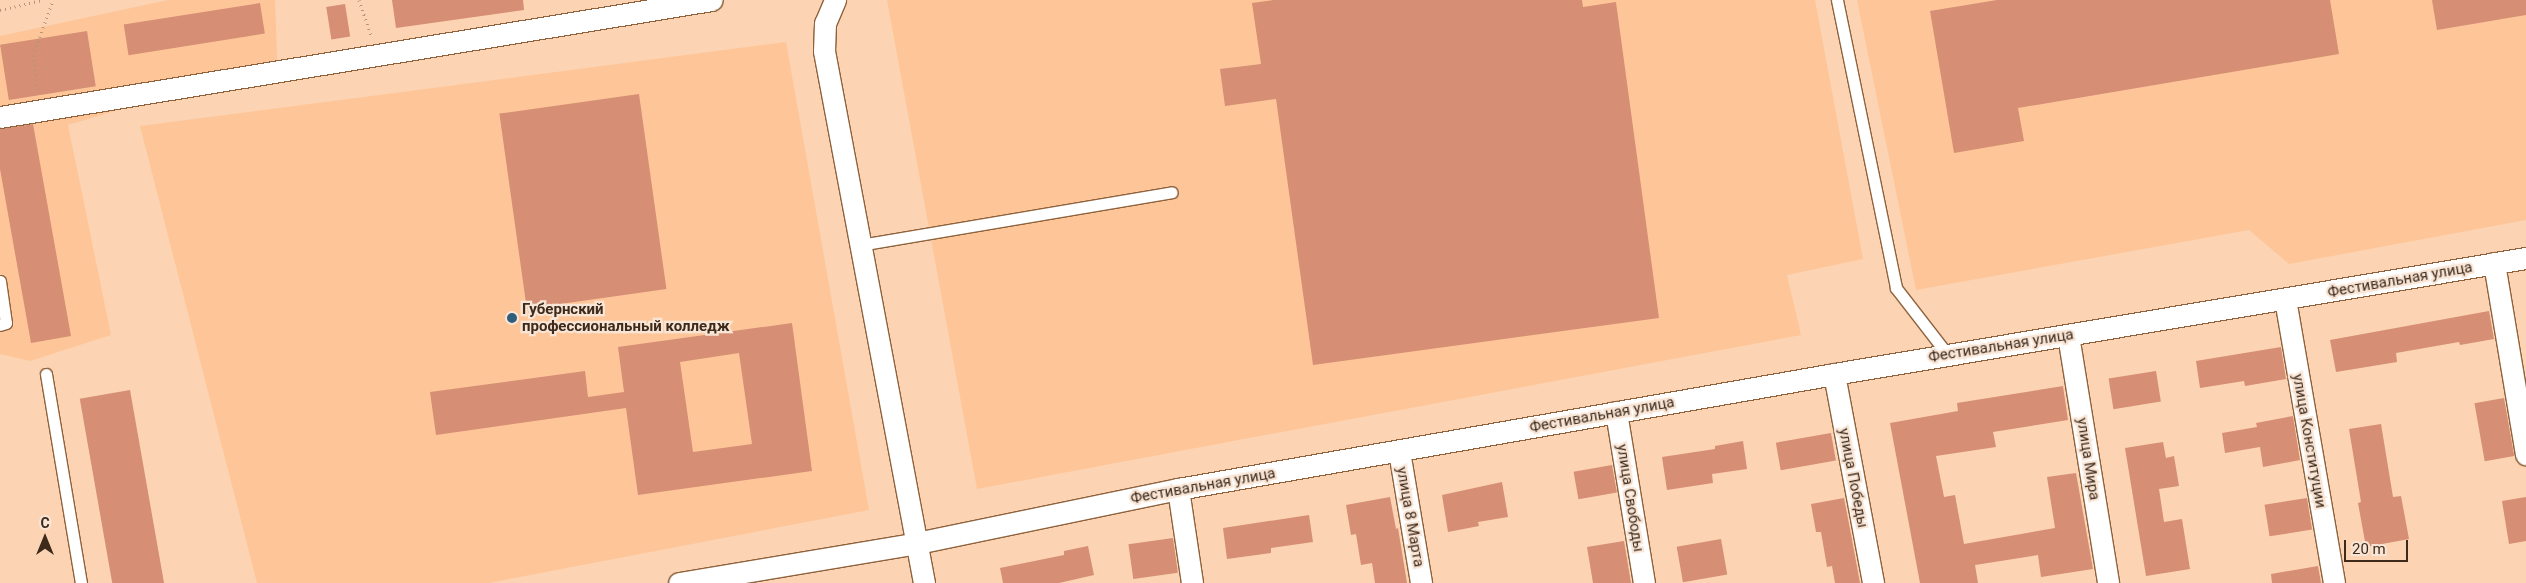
<!DOCTYPE html>
<html>
<head>
<meta charset="utf-8">
<style>
	body { margin:0 }
	#map { position:relative; width:2526px; height:583px; overflow:hidden; background:#fcd3b3; font-family:Roboto,sans-serif }
	div>[style] { position:absolute }
	[style*='--x'] { left:calc(var(--x)*1px); top:calc(var(--y)*1px); width:calc(var(--w)*1px); rotate:calc(var(--a)*1deg) }
	.built>* { inset:0; background:#fec698 }
	.building>* { inset:0; background:#d68e75; transform-origin:0 0 }
	.path>* { height:3px; margin-top:-1.5px; transform-origin:0; background:repeating-linear-gradient(90deg,#b5947a 0 1px,transparent 0 5px) }
	.roads { filter:drop-shadow(1px 0 #8e623c) drop-shadow(-1px 0 #8e623c) drop-shadow(0 1px #8e623c) drop-shadow(0 -1px #8e623c) }
	.lane>* { height:11px; margin:-5.5px; padding:0 5.5px; transform-origin:5.5px; border-radius:5.5px; background:#fff }
	.street>* { height:21px; margin:-10.5px; padding:0 10.5px; transform-origin:10.5px; border-radius:10.5px; background:#fff }
	.dots>* { width:14px; height:14px; translate:-50% -50%; box-sizing:border-box; border:2px solid #f9e5d5; border-radius:50% }
	span { translate:-50% -50%; white-space:nowrap; text-align:center; line-height:1.15; -webkit-text-stroke:4.5px #f9e5d5; paint-order:stroke }
	.street-label { font-size:15px; color:#3d2a1a }
	.poi-label { font-size:15px; color:#3d2a1a; font-weight:700 }
	.left { translate:0 -50%; text-align:left }
	.north { position:absolute; left:20px; top:513px; width:50px; height:50px; -webkit-text-stroke:4px #f9e5d5; paint-order:stroke; rotate:0deg; font-size:14px; font-weight:700; line-height:20px; text-align:center; color:#3d2a1a }
	.north::after { content:''; display:block; margin:auto; width:18px; height:22px; background:#3d2a1a; clip-path:polygon(50% 0,100% 100%,50% 72%,0 100%) }
	.scale { position:absolute; left:2344px; top:540px; width:64px; height:22px; box-sizing:border-box; border:2px solid #3d2a1a; border-top:0; padding-left:6px; font-size:15px; line-height:18px; white-space:nowrap; color:#3d2a1a; -webkit-text-stroke:4px #f9e5d5; paint-order:stroke }
</style>
</head>
<body>
<div id="map">
	<div class="built">
		<i style="clip-path:polygon(168px 0,275px 0,278px 83px,138px 104px,68px 125px,111px 335px,30px 361px,0 354px,0 36px)"></i>
		<i style="clip-path:polygon(887px 0,1815px 0,1863px 259px,1787px 275px,1801px 335px,977px 489px)"></i>
		<i style="clip-path:polygon(1857px 0,2526px 0,2526px 220px,2289px 264px,2249px 230px,1916px 290px)"></i>
		<i style="clip-path:polygon(786px 42px,869px 510px,489px 583px,257px 583px,140px 126px)"></i>
	</div>
	<div class="building">
		<i style="clip-path:polygon(392px 0,523px 0,524px 10px,396px 28px)"></i>
		<i style="clip-path:polygon(1273px 0,1582px 0,1583px 7px,1616px 2px,1659px 318px,1313px 365px,1276px 99px,1225px 106px,1220px 69px,1261px 64px,1252px 3px)"></i>
		<i style="clip-path:polygon(1997px 0,2330px 0,2339px 54px,2018px 108px,2024px 141px,1954px 153px,1930px 11px)"></i>
		<i style="clip-path:polygon(2432px 0,2526px 0,2526px 15px,2437px 30px)"></i>
		<i style="left:260px;top:3px;width:31px;height:138px;rotate:81deg"></i>
		<i style="left:345px;top:4px;width:33px;height:19px;rotate:81deg"></i>
		<i style="left:87px;top:31px;width:56px;height:88px;rotate:81deg"></i>
		<i style="left:639px;top:94px;width:197px;height:141px;rotate:82deg"></i>
		<i style="clip-path:polygon(33px 124px,71px 336px,31px 343px,0 169px,0 129px)"></i>
		<i style="clip-path:polygon(2489px 311px,2494px 339px,2460px 345px,2459px 342px,2396px 353px,2397px 362px,2336px 372px,2330px 340px)"></i>
		<i style="clip-path:polygon(evenodd,792px 323px,812px 471px,638px 495px,626px 408px,436px 435px,430px 392px,585px 371px,588px 397px,624px 392px,618px 347px,792px 323px,739px 353px,752px 444px,693px 452px,680px 362px,739px 353px)"></i>
		<i style="clip-path:polygon(2281px 347px,2286px 379px,2245px 386px,2244px 381px,2200px 388px,2196px 361px)"></i>
		<i style="left:2156px;top:371px;width:31px;height:48px;rotate:81deg"></i>
		<i style="clip-path:polygon(2063px 386px,2068px 420px,1993px 432px,1996px 447px,1936px 456px,1944px 497px,1955px 495px,1964px 544px,2055px 528px,2047px 477px,2076px 473px,2093px 569px,2041px 577px,2038px 555px,1975px 565px,1978px 583px,1920px 583px,1890px 423px,1958px 411px,1957px 403px)"></i>
		<i style="left:130px;top:390px;width:196px;height:51px;rotate:80deg"></i>
		<i style="left:2504px;top:398px;width:59px;height:30px;rotate:80deg"></i>
		<i style="clip-path:polygon(2293px 416px,2300px 460px,2263px 467px,2260px 447px,2225px 453px,2222px 433px,2257px 427px,2256px 423px)"></i>
		<i style="clip-path:polygon(2381px 424px,2393px 497px,2401px 496px,2409px 539px,2366px 547px,2358px 503px,2361px 502px,2349px 429px)"></i>
		<i style="left:1831px;top:433px;width:28px;height:56px;rotate:80deg"></i>
		<i style="clip-path:polygon(1743px 441px,1747px 469px,1712px 474px,1713px 483px,1667px 490px,1662px 457px,1715px 449px,1715px 446px)"></i>
		<i style="clip-path:polygon(2163px 442px,2166px 458px,2174px 456px,2179px 486px,2159px 489px,2164px 522px,2182px 519px,2190px 569px,2146px 576px,2125px 448px)"></i>
		<i style="left:1612px;top:465px;width:28px;height:39px;rotate:80deg"></i>
		<i style="clip-path:polygon(1502px 482px,1508px 517px,1478px 522px,1479px 526px,1448px 532px,1442px 495px)"></i>
		<i style="clip-path:polygon(1390px 497px,1396px 529px,1398px 528px,1407px 583px,1375px 583px,1372px 563px,1361px 565px,1356px 534px,1351px 535px,1346px 505px)"></i>
		<i style="clip-path:polygon(2526px 497px,2526px 541px,2509px 544px,2502px 501px)"></i>
		<i style="clip-path:polygon(1844px 498px,1850px 529px,1860px 583px,1835px 583px,1832px 566px,1827px 567px,1821px 532px,1816px 532px,1811px 504px)"></i>
		<i style="left:2307px;top:498px;width:32px;height:43px;rotate:81deg"></i>
		<i style="clip-path:polygon(1309px 515px,1313px 542px,1271px 548px,1271px 553px,1227px 559px,1223px 528px)"></i>
		<i style="left:1173px;top:538px;width:35px;height:45px;rotate:82deg"></i>
		<i style="left:1721px;top:539px;width:36px;height:45px;rotate:80deg"></i>
		<i style="clip-path:polygon(1624px 541px,1631px 583px,1593px 583px,1587px 547px)"></i>
		<i style="clip-path:polygon(1088px 546px,1094px 575px,1059px 583px,1003px 583px,1000px 568px,1064px 555px,1064px 551px)"></i>
		<i style="clip-path:polygon(2318px 566px,2321px 583px,2272px 583px,2271px 574px)"></i>
	</div>
	<div class="path">
		<i style="--x:359;--y:0;--w:37;--a:71"></i>
		<i style="--x:0;--y:10;--w:43;--a:-13.4"></i>
		<i style="--x:38;--y:90;--w:34;--a:-98"></i>
		<i style="--x:33;--y:56;--w:59;--a:-70.3"></i>
	</div>
	<div class="roads">
		<div class="lane">
			<i style="--x:1837;--y:0;--w:294;--a:78.4"></i>
			<i style="--x:1896;--y:288;--w:85;--a:52.2"></i>
			<i style="--x:860;--y:245;--w:316;--a:-9.6"></i>
			<i style="--x:0;--y:281;--w:42;--a:81.9"></i>
			<i style="--x:6;--y:323;--w:6;--a:162"></i>
			<i style="--x:46;--y:374;--w:212;--a:80.5"></i>
		</div>
		<div class="street">
			<i style="--x:835;--y:0;--w:25;--a:113"></i>
			<i style="--x:825;--y:23;--w:28;--a:92"></i>
			<i style="--x:824;--y:51;--w:541;--a:79.35"></i>
			<i style="--x:0;--y:117;--w:721;--a:-9.34"></i>
			<i style="--x:2494;--y:263;--w:194;--a:80.5"></i>
			<i style="--x:2285;--y:299;--w:288;--a:80.2"></i>
			<i style="--x:2068;--y:335;--w:251;--a:80.8"></i>
			<i style="--x:1834;--y:374;--w:213;--a:79.4"></i>
			<i style="--x:1616;--y:412;--w:173;--a:80.7"></i>
			<i style="--x:1399;--y:451;--w:134;--a:80.5"></i>
			<i style="--x:1178;--y:489;--w:95;--a:81.5"></i>
			<i style="--x:679;--y:583;--w:241;--a:-9.5"></i>
			<i style="--x:917;--y:543;--w:267;--a:-11.7"></i>
			<i style="--x:1178;--y:489;--w:666;--a:-9.94"></i>
			<i style="--x:1834;--y:374;--w:702;--a:-9.52"></i>
		</div>
	</div>
	<div class="dots">
		<i style="left:512px;top:318px;background:#2f5d7c"></i>
	</div>
	<div class="street-label">
		<span style="left:2400px;top:280px;rotate:-10deg">Фестивальная улица</span>
		<span style="left:2001px;top:346px;rotate:-9deg">Фестивальная улица</span>
		<span style="left:1602px;top:415px;rotate:-10deg">Фестивальная улица</span>
		<span style="left:2309px;top:441px;rotate:80deg">улица Конституции</span>
		<span style="left:2088px;top:459px;rotate:81deg">улица Мира</span>
		<span style="left:1853px;top:478px;rotate:79deg">улица Победы</span>
		<span style="left:1203px;top:486px;rotate:-10deg">Фестивальная улица</span>
		<span style="left:1630px;top:498px;rotate:81deg">улица Свободы</span>
		<span style="left:1410px;top:517px;rotate:80deg">улица 8 Марта</span>
	</div>
	<div class="poi-label">
		<span class="left" style="left:522px;top:318px">Губернский<br>профессиональный колледж</span>
	</div>
	<div class="north">С</div>
	<div class="scale">20 m</div>
</div>
</body>
</html>
